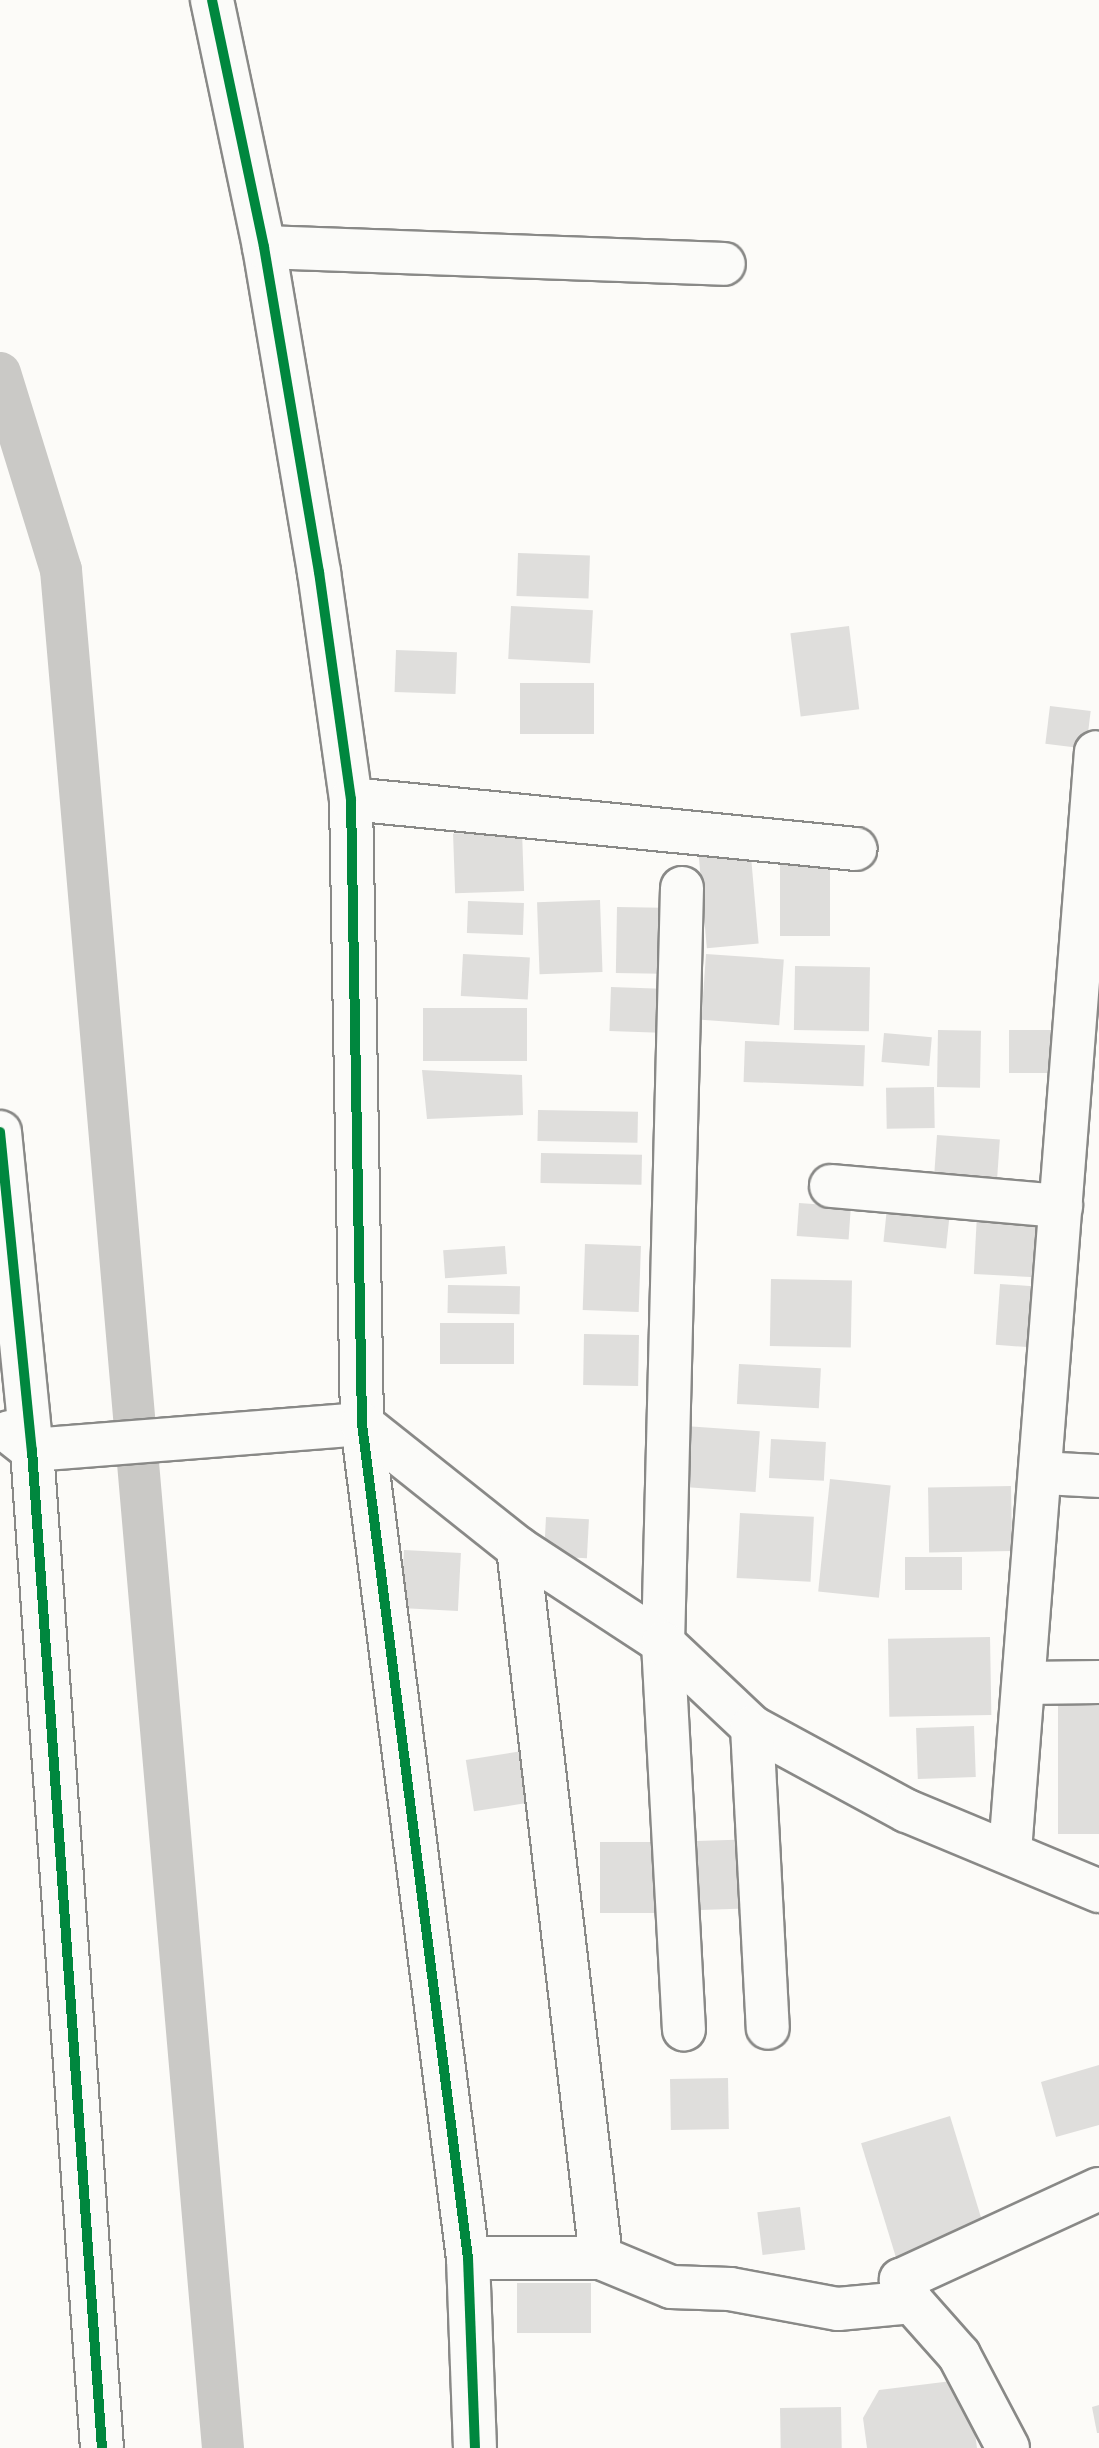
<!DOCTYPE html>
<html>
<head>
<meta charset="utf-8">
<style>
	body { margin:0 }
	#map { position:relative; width:1099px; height:2448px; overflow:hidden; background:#fcfbf8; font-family:"Indie Flower",sans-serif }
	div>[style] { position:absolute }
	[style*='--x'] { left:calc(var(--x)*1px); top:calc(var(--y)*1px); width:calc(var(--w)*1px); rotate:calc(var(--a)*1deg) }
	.canal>* { height:42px; margin:-21px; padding:0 21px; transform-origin:21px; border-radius:21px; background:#cac9c6 }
	.building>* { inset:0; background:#dfdedc; transform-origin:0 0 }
	.roads { filter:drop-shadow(2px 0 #898987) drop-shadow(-2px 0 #898987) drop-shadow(0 2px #898987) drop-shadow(0 -2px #898987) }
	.street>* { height:42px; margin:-21px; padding:0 21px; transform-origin:21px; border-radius:21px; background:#fbfbf9 }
	.cycleway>* { height:10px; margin:-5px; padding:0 5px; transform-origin:5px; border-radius:5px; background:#00873e }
	span { translate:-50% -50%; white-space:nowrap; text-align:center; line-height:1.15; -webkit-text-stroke:10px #fdfcf7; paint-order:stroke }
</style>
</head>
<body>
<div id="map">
	<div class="canal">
		<i style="--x:0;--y:373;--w:206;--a:72.8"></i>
		<i style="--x:61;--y:570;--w:1885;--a:85.07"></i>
	</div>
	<div class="building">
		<i style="left:518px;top:553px;width:72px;height:43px;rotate:2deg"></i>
		<i style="left:511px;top:606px;width:82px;height:53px;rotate:3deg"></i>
		<i style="left:849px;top:626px;width:84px;height:59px;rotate:83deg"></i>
		<i style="left:396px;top:650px;width:61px;height:42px;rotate:2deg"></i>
		<i style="left:594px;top:683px;width:51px;height:74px;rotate:90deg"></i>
		<i style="left:1050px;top:706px;width:41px;height:38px;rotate:7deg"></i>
		<i style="left:522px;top:831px;width:60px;height:69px;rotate:88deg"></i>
		<i style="left:750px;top:845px;width:99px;height:52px;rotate:85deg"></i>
		<i style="left:780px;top:864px;width:50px;height:72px"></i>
		<i style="left:600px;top:900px;width:72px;height:63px;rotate:88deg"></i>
		<i style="left:468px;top:901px;width:56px;height:32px;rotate:2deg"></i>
		<i style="left:617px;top:907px;width:60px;height:66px;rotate:1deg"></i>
		<i style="left:463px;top:954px;width:67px;height:42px;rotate:3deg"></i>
		<i style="left:706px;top:954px;width:78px;height:66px;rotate:4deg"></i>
		<i style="left:795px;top:966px;width:75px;height:64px;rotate:1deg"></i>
		<i style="left:611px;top:987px;width:65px;height:44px;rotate:2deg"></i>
		<i style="left:527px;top:1008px;width:53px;height:104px;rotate:90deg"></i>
		<i style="left:938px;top:1030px;width:43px;height:57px;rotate:1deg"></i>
		<i style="left:1073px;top:1030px;width:43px;height:64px;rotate:90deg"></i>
		<i style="left:884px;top:1033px;width:48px;height:29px;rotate:5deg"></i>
		<i style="left:745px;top:1041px;width:120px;height:41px;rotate:2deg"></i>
		<i style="clip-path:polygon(422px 1070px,522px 1075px,523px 1115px,427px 1119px)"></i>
		<i style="left:934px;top:1087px;width:41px;height:48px;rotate:89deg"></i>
		<i style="left:538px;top:1110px;width:100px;height:31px;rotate:1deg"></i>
		<i style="left:937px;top:1135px;width:63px;height:40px;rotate:4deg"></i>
		<i style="left:541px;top:1153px;width:101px;height:30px;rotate:1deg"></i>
		<i style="left:799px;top:1203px;width:52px;height:33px;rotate:4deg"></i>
		<i style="left:887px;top:1208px;width:63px;height:34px;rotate:6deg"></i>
		<i style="left:977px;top:1214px;width:71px;height:60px;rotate:3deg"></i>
		<i style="left:585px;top:1244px;width:56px;height:66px;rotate:2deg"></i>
		<i style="left:505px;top:1246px;width:28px;height:62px;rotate:86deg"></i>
		<i style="left:771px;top:1279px;width:81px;height:67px;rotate:1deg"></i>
		<i style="left:1000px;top:1284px;width:46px;height:61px;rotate:4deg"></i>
		<i style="left:448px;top:1285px;width:72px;height:28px;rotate:1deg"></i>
		<i style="left:440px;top:1323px;width:74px;height:41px"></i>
		<i style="left:584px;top:1334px;width:55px;height:51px;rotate:1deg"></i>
		<i style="left:739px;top:1364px;width:82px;height:40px;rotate:3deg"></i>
		<i style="left:685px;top:1426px;width:75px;height:61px;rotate:4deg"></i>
		<i style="left:771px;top:1439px;width:55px;height:39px;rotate:3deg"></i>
		<i style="left:830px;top:1479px;width:61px;height:113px;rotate:6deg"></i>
		<i style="left:1011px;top:1486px;width:65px;height:83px;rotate:89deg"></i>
		<i style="left:740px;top:1513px;width:74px;height:65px;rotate:3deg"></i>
		<i style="left:546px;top:1517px;width:43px;height:39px;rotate:3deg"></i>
		<i style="left:404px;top:1550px;width:57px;height:58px;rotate:3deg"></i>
		<i style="left:962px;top:1557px;width:33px;height:57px;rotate:90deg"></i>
		<i style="left:990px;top:1637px;width:78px;height:102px;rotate:89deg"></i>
		<i style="left:1058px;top:1691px;width:41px;height:143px"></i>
		<i style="left:974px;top:1726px;width:51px;height:58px;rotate:88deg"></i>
		<i style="left:529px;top:1750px;width:52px;height:64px;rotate:81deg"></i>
		<i style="left:758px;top:1839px;width:69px;height:68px;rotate:88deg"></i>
		<i style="left:600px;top:1842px;width:64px;height:71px"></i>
		<i style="clip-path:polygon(1099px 2065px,1099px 2125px,1056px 2137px,1041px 2082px)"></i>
		<i style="left:728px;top:2078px;width:51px;height:58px;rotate:89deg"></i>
		<i style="left:950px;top:2116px;width:126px;height:93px;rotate:73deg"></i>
		<i style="left:800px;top:2207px;width:43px;height:43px;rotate:83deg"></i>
		<i style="left:517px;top:2283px;width:74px;height:50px"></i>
		<i style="clip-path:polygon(968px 2379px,977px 2448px,867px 2448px,863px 2418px,879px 2390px)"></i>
		<i style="clip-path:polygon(1099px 2405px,1099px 2433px,1097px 2433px,1092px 2407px)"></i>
		<i style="left:841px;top:2407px;width:41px;height:61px;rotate:89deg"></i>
	</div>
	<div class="roads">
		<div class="street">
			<i style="--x:212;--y:0;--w:252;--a:78.1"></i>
			<i style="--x:264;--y:247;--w:330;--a:80.4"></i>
			<i style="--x:319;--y:572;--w:229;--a:82"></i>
			<i style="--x:351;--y:799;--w:625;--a:88.99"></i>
			<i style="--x:362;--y:1424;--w:841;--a:82.76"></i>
			<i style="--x:468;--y:2258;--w:190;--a:87.9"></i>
			<i style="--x:264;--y:247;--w:460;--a:2.1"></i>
			<i style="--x:351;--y:799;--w:507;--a:5.65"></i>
			<i style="--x:682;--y:888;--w:755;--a:91.44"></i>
			<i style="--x:663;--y:1643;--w:387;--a:86.9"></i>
			<i style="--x:0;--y:1132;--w:320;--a:84.3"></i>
			<i style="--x:32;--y:1450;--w:1000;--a:85.99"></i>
			<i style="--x:831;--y:1186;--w:231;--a:5"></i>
			<i style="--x:9;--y:1432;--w:29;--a:38"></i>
			<i style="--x:32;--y:1450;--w:331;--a:-4.5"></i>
			<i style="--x:362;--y:1424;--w:199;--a:38.5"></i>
			<i style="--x:518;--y:1548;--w:173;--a:33.2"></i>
			<i style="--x:663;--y:1643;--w:122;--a:43.3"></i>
			<i style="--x:752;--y:1727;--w:176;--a:28.5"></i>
			<i style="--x:907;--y:1811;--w:208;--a:22.6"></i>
			<i style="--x:1041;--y:1473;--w:58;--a:3"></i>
			<i style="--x:518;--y:1548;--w:715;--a:83.33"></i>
			<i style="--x:1025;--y:1683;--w:74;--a:-0.8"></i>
			<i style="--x:752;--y:1727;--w:301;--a:87"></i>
			<i style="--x:1010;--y:1851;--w:1102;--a:-85.53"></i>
			<i style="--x:468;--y:2258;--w:133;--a:0"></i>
			<i style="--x:601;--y:2258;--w:76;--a:22.5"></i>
			<i style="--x:671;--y:2287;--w:59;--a:1.9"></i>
			<i style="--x:730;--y:2289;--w:110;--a:10.5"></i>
			<i style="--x:838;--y:2309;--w:74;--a:-5.4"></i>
			<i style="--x:912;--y:2302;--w:25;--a:-117"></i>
			<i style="--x:901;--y:2280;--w:218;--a:-24.7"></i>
			<i style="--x:912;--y:2302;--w:71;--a:48.4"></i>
			<i style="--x:959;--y:2355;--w:105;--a:62.2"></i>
		</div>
	</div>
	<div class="cycleway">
		<i style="--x:212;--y:0;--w:252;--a:78.1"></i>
		<i style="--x:264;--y:247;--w:330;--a:80.4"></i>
		<i style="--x:319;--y:572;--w:229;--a:82"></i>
		<i style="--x:351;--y:799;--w:625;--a:88.99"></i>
		<i style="--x:362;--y:1424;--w:841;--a:82.76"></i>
		<i style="--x:468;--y:2258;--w:190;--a:87.9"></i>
		<i style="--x:0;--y:1132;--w:320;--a:84.3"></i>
		<i style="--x:32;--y:1450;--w:1000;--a:85.99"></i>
	</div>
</div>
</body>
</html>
